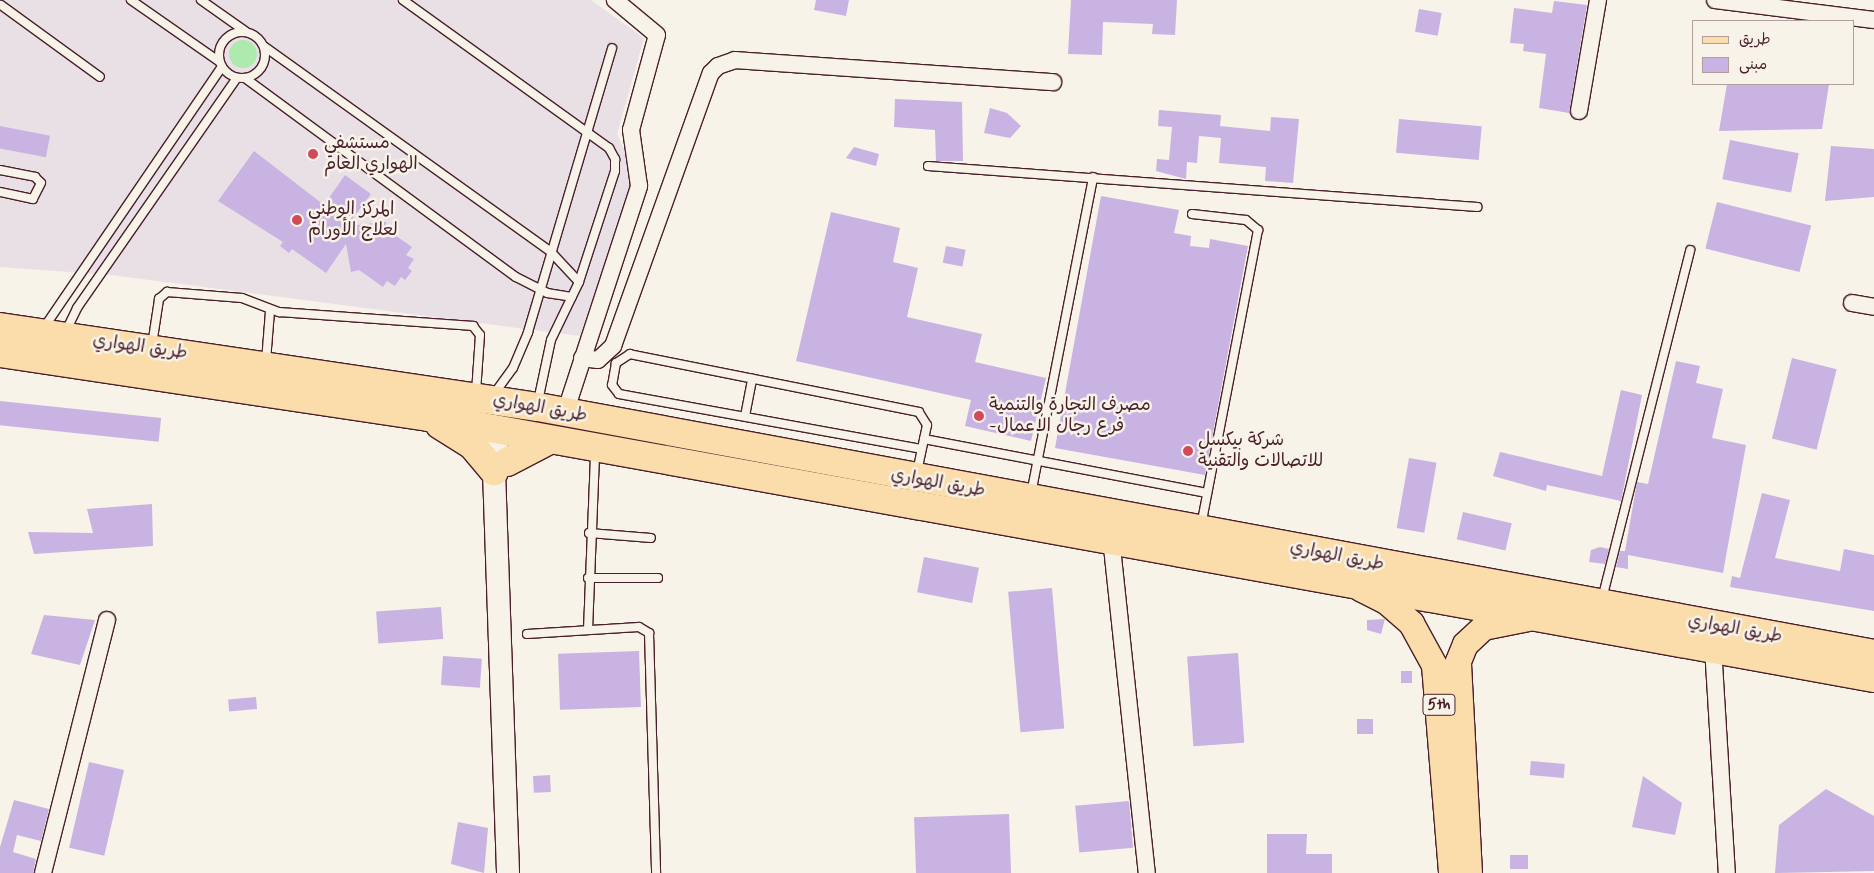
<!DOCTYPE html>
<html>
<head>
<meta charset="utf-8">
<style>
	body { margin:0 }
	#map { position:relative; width:1874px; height:873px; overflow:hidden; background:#f7f3e8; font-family:Mynerve,"Playpen Sans Arabic",sans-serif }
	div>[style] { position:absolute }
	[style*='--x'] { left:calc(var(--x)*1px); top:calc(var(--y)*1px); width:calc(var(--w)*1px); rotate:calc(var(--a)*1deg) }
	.built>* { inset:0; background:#e9e0e6 }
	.green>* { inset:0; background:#aee9ae }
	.round { border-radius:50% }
	.building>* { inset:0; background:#c9b3e2; transform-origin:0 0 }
	.roads { filter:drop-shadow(1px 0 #4a1f2b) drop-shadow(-1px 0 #4a1f2b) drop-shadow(0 1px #4a1f2b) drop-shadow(0 -1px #4a1f2b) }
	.lane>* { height:8px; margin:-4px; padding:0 4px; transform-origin:4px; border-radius:4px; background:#f7f3e8 }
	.lane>.ring { margin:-4px; padding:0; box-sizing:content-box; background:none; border:8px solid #f7f3e8; border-radius:50% }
	.street>* { height:16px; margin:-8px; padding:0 8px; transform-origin:8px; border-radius:8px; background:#f7f3e8 }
	.secondary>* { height:22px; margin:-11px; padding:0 11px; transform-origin:11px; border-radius:11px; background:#f7f3e8 }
	.primary>* { height:25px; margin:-12.5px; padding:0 12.5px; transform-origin:12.5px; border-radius:12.5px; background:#fbddab }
	.highway>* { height:28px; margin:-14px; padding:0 14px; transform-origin:14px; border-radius:14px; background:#fbddab }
	.dots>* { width:14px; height:14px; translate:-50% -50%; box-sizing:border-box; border:2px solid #f7f3e8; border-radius:50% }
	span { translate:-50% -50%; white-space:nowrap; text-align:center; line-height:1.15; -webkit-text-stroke:5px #f7f3e8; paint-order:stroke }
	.shield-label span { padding:1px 4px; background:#f7f3e8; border:1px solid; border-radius:4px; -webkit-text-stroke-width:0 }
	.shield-label { font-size:16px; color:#4a1f2b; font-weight:700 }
	.poi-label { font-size:18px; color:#4a1f2b }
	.left { translate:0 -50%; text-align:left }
	.street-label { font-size:18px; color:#4a1f2b }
	.legend { position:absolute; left:1692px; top:20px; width:162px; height:65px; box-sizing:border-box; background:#f7f3e8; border:1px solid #b29e9c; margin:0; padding:6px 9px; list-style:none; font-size:15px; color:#4a1f2b }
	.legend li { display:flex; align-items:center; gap:10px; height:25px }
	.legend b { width:25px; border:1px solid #b29e9c }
</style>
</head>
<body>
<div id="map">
	<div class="built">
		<i style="clip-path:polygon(0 0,591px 0,644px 38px,617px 134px,635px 174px,580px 336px,111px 275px,0 267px)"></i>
	</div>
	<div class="green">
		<i class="round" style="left:229px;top:40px;width:28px;height:28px"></i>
	</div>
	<div class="building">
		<i style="clip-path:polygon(816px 0,849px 0,846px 16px,814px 10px)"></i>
		<i style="clip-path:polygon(1071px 0,1177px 0,1175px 35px,1152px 34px,1153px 24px,1103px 22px,1102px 55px,1068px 54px)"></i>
		<i style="clip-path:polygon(1554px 1px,1587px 5px,1569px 113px,1539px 108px,1546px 54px,1523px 51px,1524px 44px,1510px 43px,1514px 8px,1552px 13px)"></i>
		<i style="left:1419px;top:9px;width:23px;height:23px;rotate:10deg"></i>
		<i style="clip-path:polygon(1727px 84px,1829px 84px,1822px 129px,1719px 131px)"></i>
		<i style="clip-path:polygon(895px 99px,962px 102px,963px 161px,936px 161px,935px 130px,894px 127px)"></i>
		<i style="clip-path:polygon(990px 108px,1007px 113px,1021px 126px,1010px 138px,984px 133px)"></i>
		<i style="clip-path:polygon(1159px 110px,1221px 115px,1220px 126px,1270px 131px,1271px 117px,1299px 119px,1293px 183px,1265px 181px,1266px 167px,1219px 163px,1221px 138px,1199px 136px,1197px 163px,1187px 162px,1186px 179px,1156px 171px,1157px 159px,1169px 160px,1172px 127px,1158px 126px)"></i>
		<i style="left:1399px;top:119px;width:83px;height:34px;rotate:5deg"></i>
		<i style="left:0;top:126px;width:51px;height:22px;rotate:11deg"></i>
		<i style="left:1730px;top:140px;width:70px;height:40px;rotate:11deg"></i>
		<i style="clip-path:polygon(1831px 146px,1874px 149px,1874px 197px,1825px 201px)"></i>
		<i style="clip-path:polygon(854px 147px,879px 154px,876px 166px,846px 158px)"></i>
		<i style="clip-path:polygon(254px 151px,324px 205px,345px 175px,371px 194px,347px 226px,386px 222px,386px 229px,412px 247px,406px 255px,414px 259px,408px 268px,412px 271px,405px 280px,401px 277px,395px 286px,387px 281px,383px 287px,359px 270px,351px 272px,346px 244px,326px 273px,292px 249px,289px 253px,280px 246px,283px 242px,218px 201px)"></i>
		<i style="clip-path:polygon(1101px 196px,1179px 210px,1174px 233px,1191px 236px,1190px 246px,1209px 248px,1210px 239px,1248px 246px,1205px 475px,1055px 448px)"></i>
		<i style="left:1717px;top:202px;width:97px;height:48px;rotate:14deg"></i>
		<i style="clip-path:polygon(831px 212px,900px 228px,893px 262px,918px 268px,907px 317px,982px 334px,975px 362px,1046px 378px,1031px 441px,965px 426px,971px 400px,796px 361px)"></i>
		<i style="left:946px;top:246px;width:20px;height:17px;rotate:11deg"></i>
		<i style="left:1792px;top:358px;width:46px;height:83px;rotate:14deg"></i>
		<i style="clip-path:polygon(1676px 361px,1700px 366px,1696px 383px,1723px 389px,1712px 438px,1746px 445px,1723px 573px,1628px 555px,1628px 569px,1616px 567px,1620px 551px,1625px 551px,1637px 482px,1648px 484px)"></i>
		<i style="clip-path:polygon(1621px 390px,1642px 395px,1621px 501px,1547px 485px,1546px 491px,1493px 476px,1500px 452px,1602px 476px)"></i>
		<i style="left:0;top:401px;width:162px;height:24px;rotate:6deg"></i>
		<i style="left:1409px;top:458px;width:28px;height:71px;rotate:10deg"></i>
		<i style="clip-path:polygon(1762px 493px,1790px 500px,1775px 558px,1840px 571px,1844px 549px,1874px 555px,1874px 611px,1730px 587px,1732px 576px,1740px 578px)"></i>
		<i style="clip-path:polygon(152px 504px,153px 546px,34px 554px,28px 532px,93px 533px,87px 509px)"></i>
		<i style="left:1463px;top:512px;width:50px;height:28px;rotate:13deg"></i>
		<i style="clip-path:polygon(1600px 547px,1609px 549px,1605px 564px,1589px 562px,1591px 550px)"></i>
		<i style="left:924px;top:557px;width:56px;height:36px;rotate:11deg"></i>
		<i style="left:1052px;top:588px;width:141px;height:44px;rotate:85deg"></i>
		<i style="left:441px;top:607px;width:32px;height:65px;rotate:86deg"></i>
		<i style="clip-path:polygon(44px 615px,95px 620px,80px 665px,31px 654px)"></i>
		<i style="clip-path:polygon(1385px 619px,1381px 634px,1367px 630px,1367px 620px)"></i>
		<i style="left:639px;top:651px;width:56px;height:81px;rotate:88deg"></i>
		<i style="left:1238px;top:653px;width:90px;height:51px;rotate:86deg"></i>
		<i style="left:443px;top:656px;width:39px;height:29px;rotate:4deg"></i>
		<i style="left:1401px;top:671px;width:11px;height:12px"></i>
		<i style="left:256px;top:697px;width:12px;height:28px;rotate:85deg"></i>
		<i style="left:1357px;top:719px;width:16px;height:15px"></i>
		<i style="left:1531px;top:761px;width:34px;height:14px;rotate:5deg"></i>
		<i style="left:89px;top:762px;width:36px;height:88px;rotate:13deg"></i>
		<i style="left:550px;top:775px;width:17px;height:17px;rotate:87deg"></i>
		<i style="clip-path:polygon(1643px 776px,1682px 803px,1675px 835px,1632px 827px)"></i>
		<i style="clip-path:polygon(1826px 789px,1874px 816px,1874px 871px,1775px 873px,1779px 825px)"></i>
		<i style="clip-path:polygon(14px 800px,49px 809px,41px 841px,17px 835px,13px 852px,36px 859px,33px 873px,0 873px,0 847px)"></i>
		<i style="left:1129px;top:801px;width:47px;height:54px;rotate:85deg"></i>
		<i style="left:1009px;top:814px;width:59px;height:95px;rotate:88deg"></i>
		<i style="clip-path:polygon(458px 822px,488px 828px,484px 873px,451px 864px)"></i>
		<i style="clip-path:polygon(1267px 834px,1307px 834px,1306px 854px,1332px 854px,1332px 873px,1267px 873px)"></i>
		<i style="left:1510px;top:855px;width:18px;height:14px"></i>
	</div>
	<div class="roads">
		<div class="lane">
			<i style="--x:131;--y:0;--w:108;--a:34.9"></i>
			<i style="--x:201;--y:0;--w:54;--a:35.2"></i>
			<i style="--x:403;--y:0;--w:254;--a:35.7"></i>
			<i style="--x:609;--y:148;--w:13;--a:61"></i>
			<i style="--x:615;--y:159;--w:12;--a:90"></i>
			<i style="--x:615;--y:171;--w:117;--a:108"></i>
			<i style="--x:579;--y:282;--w:64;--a:115.8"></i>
			<i style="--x:551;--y:340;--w:62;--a:102"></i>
			<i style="--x:1;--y:5;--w:122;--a:36"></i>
			<i class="ring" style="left:219px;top:32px;width:38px;height:38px"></i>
			<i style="--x:265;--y:47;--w:352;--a:35.6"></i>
			<i style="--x:551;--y:252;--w:41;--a:47"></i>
			<i style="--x:245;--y:78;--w:336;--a:36.3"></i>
			<i style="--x:516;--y:277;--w:35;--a:27"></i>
			<i style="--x:547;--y:293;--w:25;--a:9"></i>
			<i style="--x:928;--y:166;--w:551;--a:4.27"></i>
			<i style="--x:0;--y:170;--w:36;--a:11"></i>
			<i style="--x:35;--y:177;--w:8;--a:45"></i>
			<i style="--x:41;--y:183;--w:18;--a:117"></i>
			<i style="--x:33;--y:199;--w:34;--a:-168"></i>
			<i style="--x:1192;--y:214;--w:54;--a:6.3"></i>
			<i style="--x:1246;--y:220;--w:16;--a:40"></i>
			<i style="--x:1258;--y:230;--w:301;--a:100.9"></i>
			<i style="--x:43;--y:329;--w:317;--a:-55.7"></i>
			<i style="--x:65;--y:333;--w:28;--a:-64"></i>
			<i style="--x:77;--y:308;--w:280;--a:-55.2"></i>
			<i style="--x:152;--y:345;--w:47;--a:-81.3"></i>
			<i style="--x:159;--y:299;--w:11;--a:-41"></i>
			<i style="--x:167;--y:292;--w:75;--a:4.6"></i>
			<i style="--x:242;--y:298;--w:40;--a:21"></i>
			<i style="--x:279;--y:312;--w:195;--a:4.1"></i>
			<i style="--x:473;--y:326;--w:11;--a:52"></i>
			<i style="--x:480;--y:335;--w:57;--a:94"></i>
			<i style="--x:266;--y:361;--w:50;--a:-85.4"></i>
			<i style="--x:494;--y:394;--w:32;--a:-54"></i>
			<i style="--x:513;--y:368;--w:39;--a:-67"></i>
			<i style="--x:528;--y:332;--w:296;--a:-73.5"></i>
			<i style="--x:745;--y:416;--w:38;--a:-79"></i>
			<i style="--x:924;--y:439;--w:288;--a:10.8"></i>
			<i style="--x:917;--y:472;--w:48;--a:-78"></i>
			<i style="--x:927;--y:425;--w:15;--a:-122"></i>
			<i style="--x:919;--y:412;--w:295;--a:-168.7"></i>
			<i style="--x:630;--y:354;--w:17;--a:147"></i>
			<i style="--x:616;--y:363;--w:22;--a:100"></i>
			<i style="--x:612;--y:385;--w:11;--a:52"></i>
			<i style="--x:619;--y:394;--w:307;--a:10.3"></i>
			<i style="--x:1031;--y:494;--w:323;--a:-78.9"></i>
			<i style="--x:589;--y:533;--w:62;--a:4.6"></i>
			<i style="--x:588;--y:578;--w:70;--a:0"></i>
			<i style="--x:1602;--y:599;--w:360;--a:-75.8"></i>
			<i style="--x:588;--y:630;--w:178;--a:-87.7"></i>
			<i style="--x:527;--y:634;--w:112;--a:-3.6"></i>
			<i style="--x:639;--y:627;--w:12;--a:31"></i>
			<i style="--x:649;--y:633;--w:240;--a:88.3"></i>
		</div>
		<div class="street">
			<i style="--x:1715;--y:0;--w:160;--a:7.2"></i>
			<i style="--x:1579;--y:111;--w:113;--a:-80.3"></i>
			<i style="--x:1852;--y:303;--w:22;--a:10"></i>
			<i style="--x:582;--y:358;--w:16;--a:7"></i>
			<i style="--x:598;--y:360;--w:21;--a:-43"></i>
			<i style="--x:613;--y:346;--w:290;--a:-70.3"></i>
			<i style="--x:711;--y:73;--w:10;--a:-45"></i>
			<i style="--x:718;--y:66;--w:18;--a:-19"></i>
			<i style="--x:735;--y:60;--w:319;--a:4"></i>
			<i style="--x:565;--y:413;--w:239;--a:-71.9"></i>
			<i style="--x:639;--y:186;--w:57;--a:-98.1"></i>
			<i style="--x:631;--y:130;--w:98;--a:-74.7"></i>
			<i style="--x:657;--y:35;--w:55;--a:-140.2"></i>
			<i style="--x:1111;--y:538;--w:337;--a:83.9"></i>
			<i style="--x:1713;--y:647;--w:226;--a:86.5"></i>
			<i style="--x:43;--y:873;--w:261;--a:-75.8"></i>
		</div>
		<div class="secondary">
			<i style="--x:498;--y:430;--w:41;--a:95.6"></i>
			<i style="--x:494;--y:471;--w:402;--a:88"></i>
		</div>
		<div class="primary">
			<i style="--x:1360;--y:588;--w:30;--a:27"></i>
			<i style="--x:1387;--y:602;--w:32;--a:41"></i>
			<i style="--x:1411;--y:623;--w:48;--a:61.3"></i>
			<i style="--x:1434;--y:665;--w:209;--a:85.3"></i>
			<i style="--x:1469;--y:873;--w:212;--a:-93"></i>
			<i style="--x:1458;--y:661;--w:18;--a:-68"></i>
			<i style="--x:1465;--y:644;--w:25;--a:-43"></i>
			<i style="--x:1483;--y:627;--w:46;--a:-11.3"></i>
		</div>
		<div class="highway">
			<i style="--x:0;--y:327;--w:544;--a:8.46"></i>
			<i style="--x:538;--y:407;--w:1359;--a:10.47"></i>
			<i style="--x:0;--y:353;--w:433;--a:8.5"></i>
			<i style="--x:428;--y:417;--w:1469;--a:10.23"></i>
			<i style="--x:440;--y:425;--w:39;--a:32"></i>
			<i style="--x:473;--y:446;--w:33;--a:50"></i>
			<i style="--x:507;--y:462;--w:47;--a:-27.6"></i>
		</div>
	</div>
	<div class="dots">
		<i style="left:313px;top:154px;background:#d1495b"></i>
		<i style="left:297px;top:220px;background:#d1495b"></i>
		<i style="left:979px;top:416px;background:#d1495b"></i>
		<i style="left:1188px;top:451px;background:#d1495b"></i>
	</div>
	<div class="shield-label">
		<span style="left:1439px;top:705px">5th</span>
	</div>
	<div class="poi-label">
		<span class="left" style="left:324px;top:154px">مستشفي<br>الهواري العام</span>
		<span class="left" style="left:308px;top:220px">المركز الوطني<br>لعلاج الأورام</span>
		<span class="left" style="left:989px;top:416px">مصرف التجارة والتنمية<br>-فرع رجال الاعمال</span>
		<span class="left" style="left:1198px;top:451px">شركة بيكسل<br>للاتصالات والتقنية</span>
	</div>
	<div class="street-label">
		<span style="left:140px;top:347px;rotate:8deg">طريق الهواري</span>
		<span style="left:540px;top:408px;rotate:10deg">طريق الهواري</span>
		<span style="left:938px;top:483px;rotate:10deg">طريق الهواري</span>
		<span style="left:1337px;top:556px;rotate:11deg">طريق الهواري</span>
		<span style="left:1735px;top:629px;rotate:10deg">طريق الهواري</span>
	</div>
	<ul class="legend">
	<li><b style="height:6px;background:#fbddab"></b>طريق</li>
	<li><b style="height:14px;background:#c9b3e2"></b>مبنى</li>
	</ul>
</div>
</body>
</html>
